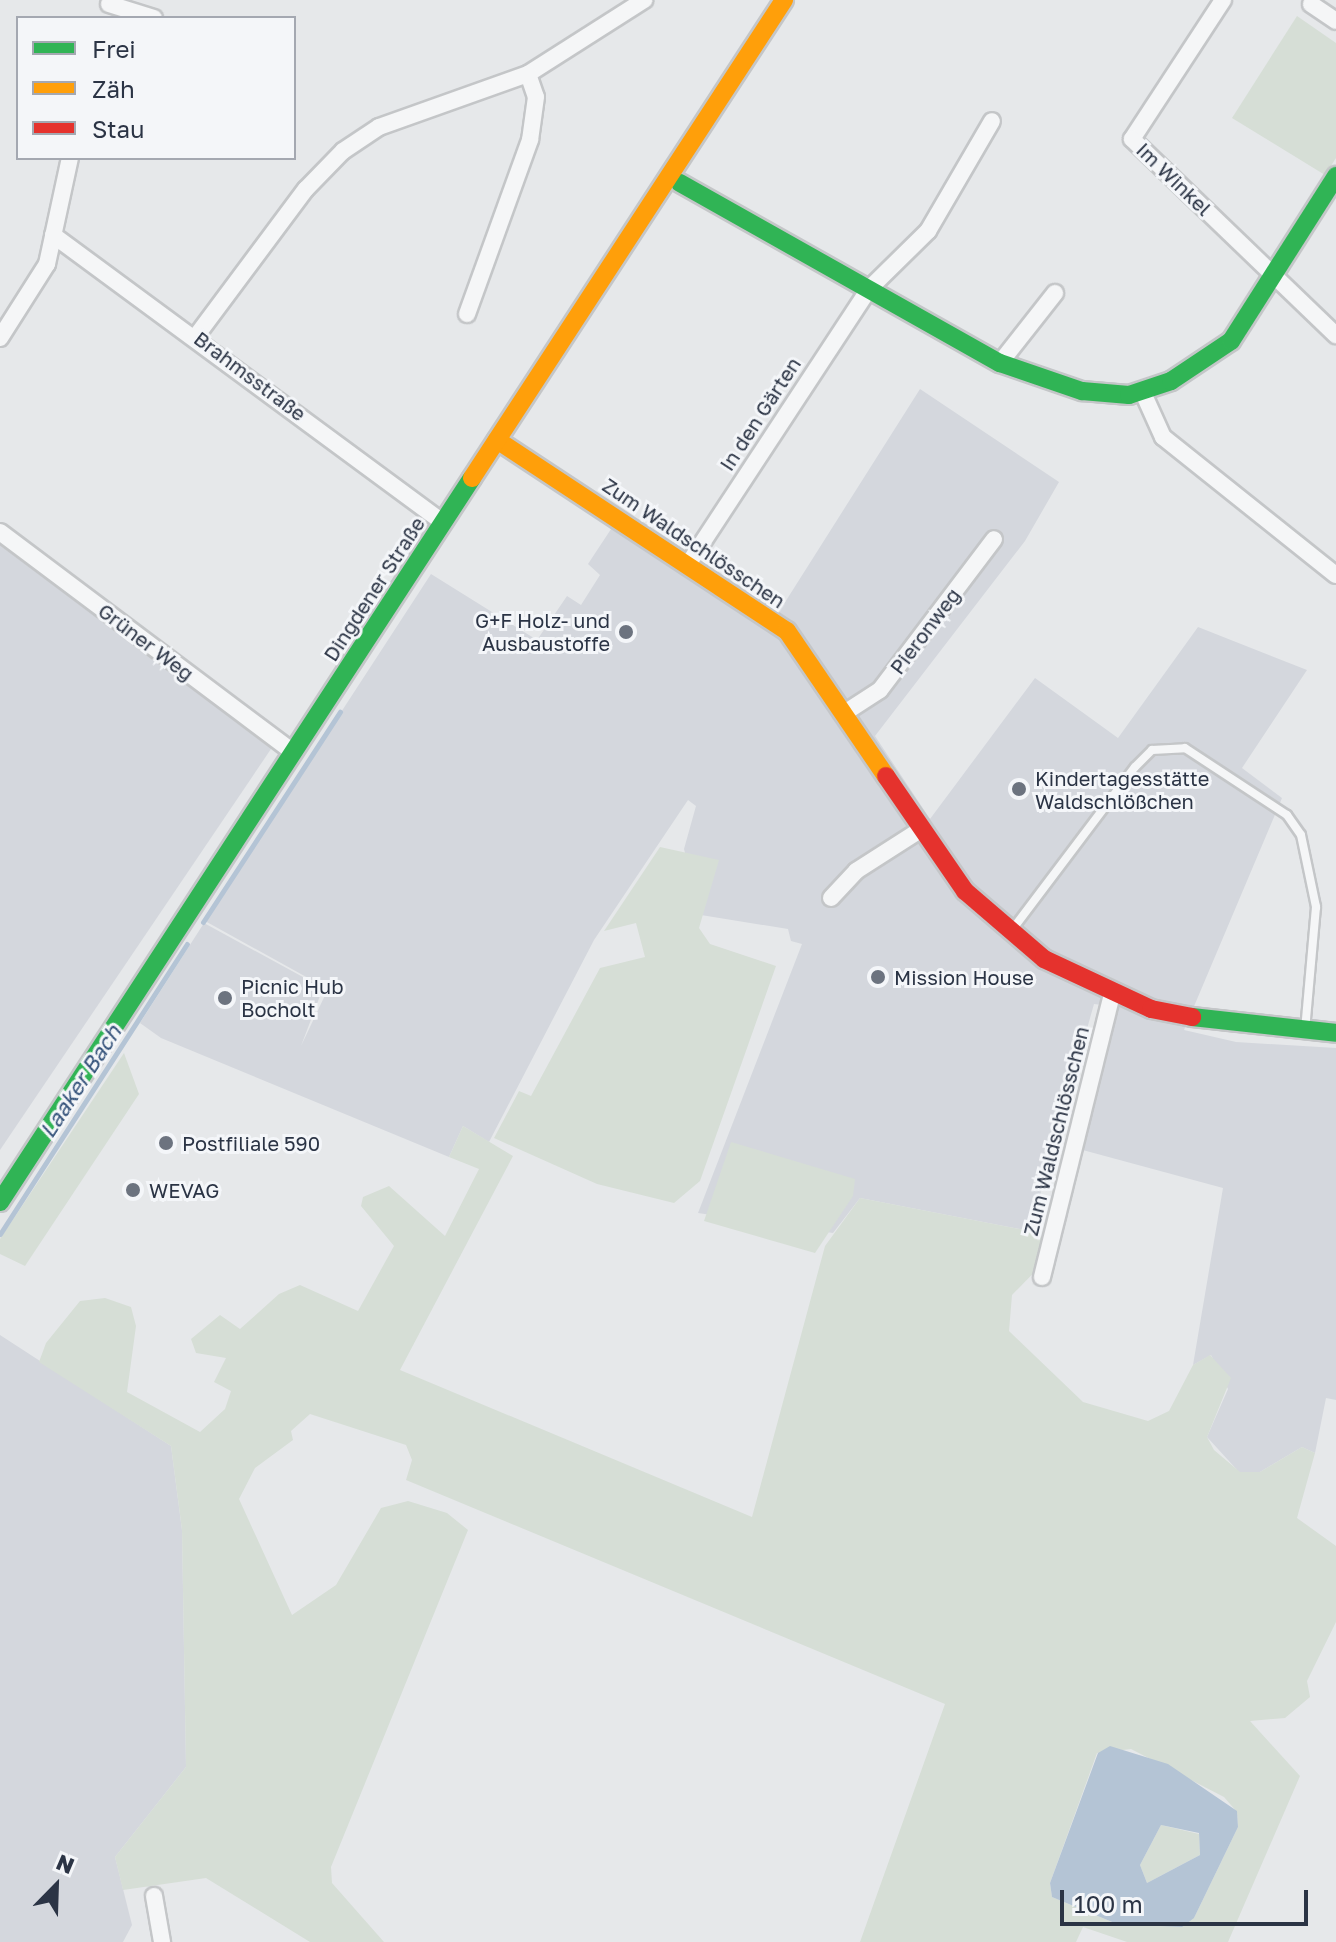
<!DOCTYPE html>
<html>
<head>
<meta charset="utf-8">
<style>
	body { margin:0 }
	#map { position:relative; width:1336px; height:1942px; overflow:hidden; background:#e6e8ea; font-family:"Golos Text",sans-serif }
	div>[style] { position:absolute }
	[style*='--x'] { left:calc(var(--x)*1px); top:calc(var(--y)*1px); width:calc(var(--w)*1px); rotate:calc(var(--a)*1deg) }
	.built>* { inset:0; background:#d4d7dd }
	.green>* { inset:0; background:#d6ded6 }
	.water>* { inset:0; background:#b4c4d5 }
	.stream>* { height:5px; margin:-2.5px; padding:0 2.5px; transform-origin:2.5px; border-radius:2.5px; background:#b4c4d5 }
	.roads { filter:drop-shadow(2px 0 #c4c6c8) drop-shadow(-2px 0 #c4c6c8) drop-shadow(0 2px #c4c6c8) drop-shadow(0 -2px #c4c6c8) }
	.lane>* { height:8px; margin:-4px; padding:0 4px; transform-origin:4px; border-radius:4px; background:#f5f6f7 }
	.street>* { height:16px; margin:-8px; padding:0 8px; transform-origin:8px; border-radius:8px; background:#f5f6f7 }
	.fast>* { height:18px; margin:-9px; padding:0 9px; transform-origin:9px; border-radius:9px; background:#30b455 }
	.slow>* { height:18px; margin:-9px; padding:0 9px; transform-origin:9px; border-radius:9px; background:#ff9f0a }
	.jam>* { height:18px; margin:-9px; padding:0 9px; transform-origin:9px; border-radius:9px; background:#e5322d }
	.dots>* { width:22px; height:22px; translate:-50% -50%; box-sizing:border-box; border:4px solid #f4f6f9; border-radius:50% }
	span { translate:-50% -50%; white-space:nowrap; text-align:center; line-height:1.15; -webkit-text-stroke:6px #f4f6f9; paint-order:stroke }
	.street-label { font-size:20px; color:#2b3445 }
	.poi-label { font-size:20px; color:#2b3445 }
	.right { translate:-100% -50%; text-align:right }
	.left { translate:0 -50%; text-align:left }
	.water-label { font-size:22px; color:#34527a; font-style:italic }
	.legend { position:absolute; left:16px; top:16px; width:280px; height:144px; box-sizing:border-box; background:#f4f6f9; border:2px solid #a4a8b1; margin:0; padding:10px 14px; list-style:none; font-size:24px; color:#2b3445 }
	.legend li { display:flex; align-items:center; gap:16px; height:40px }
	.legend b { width:40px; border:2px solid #a4a8b1 }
	.north { position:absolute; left:16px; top:1846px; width:80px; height:80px; -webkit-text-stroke:6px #f4f6f9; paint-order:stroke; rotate:23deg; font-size:22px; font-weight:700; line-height:32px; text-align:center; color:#2b3445 }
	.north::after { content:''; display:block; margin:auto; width:28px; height:36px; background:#2b3445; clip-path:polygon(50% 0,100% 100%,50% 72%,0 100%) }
	.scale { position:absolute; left:1060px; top:1890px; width:248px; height:36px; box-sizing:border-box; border:4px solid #2b3445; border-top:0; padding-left:10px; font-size:24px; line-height:28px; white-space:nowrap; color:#2b3445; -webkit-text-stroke:6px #f4f6f9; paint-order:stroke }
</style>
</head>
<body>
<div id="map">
	<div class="built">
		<i style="clip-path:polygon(920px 389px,1059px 482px,1025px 541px,875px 736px,930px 819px,1035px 678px,1118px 738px,1198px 627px,1307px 670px,1242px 768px,1282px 798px,1184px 1030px,1236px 1042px,1336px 1048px,1336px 1400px,1326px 1398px,1315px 1453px,1302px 1447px,1260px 1472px,1239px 1472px,1207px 1437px,1228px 1389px,1211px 1355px,1193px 1365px,1223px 1188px,1079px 1149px,1102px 1005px,1094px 1004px,1030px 1231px,860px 1198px,833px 1233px,698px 1213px,802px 944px,791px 941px,788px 929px,701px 915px,684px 849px,696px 806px,688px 800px,594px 940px,489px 1142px,463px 1126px,449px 1157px,161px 1038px,140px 1023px,204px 923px,323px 988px,301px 1046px,328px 989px,205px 921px,431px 574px,537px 640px,567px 596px,581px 605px,600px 575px,588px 564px,617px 520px,759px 614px,782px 607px)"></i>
		<i style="clip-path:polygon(0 543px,273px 746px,0 1150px)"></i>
		<i style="clip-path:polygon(0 1335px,171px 1446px,182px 1530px,186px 1767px,115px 1857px,132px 1925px,123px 1942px,0 1942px)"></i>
	</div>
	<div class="green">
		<i style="clip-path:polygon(1297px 16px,1336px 43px,1336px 158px,1325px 175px,1232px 118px)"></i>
		<i style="clip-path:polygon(660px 847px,719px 860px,699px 928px,710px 944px,776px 966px,700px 1181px,674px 1203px,597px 1184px,494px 1138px,519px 1091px,531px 1096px,600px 968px,645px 957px,636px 923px,604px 931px)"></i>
		<i style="clip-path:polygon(124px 1053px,139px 1094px,25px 1266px,0 1254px,0 1239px)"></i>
		<i style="clip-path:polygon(evenodd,463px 1126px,513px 1156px,400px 1370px,752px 1517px,825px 1246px,860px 1198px,1030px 1231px,1058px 1248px,1012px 1295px,1009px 1331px,1083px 1402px,1148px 1421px,1169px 1411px,1193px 1365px,1210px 1355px,1231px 1378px,1207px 1437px,1214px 1450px,1240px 1472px,1260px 1472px,1302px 1447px,1315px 1453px,1297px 1518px,1336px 1546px,1336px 1622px,1307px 1681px,1310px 1697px,1285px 1718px,1250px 1721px,1300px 1776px,1228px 1942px,1127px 1942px,1083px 1927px,1076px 1942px,860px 1942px,945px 1704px,406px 1480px,412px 1460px,406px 1445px,310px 1414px,291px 1431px,293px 1440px,255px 1468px,239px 1499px,292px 1615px,336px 1585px,381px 1508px,408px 1501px,447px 1513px,468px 1530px,331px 1867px,332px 1883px,384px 1942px,310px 1942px,206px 1878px,123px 1890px,115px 1857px,186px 1767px,182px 1530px,171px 1446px,39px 1362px,46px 1343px,80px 1301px,105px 1298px,131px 1307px,136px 1326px,127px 1392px,200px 1432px,225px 1409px,231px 1391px,214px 1382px,226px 1358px,196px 1353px,191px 1339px,220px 1315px,240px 1329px,279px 1294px,300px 1285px,358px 1311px,394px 1246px,361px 1206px,363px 1197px,389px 1186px,445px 1236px,479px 1169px,449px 1157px,463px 1126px,1131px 1749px,1224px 1797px,1237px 1812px,1238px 1827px,1194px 1918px,1117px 1924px,1052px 1897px,1050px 1883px,1097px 1753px,1131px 1749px)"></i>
		<i style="clip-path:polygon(731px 1142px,855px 1179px,853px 1196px,815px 1253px,704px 1221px)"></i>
		<i style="clip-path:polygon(1161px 1825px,1199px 1834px,1200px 1855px,1147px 1883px,1140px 1865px)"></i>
	</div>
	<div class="water">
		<i style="clip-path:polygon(evenodd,1110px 1746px,1168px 1764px,1237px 1811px,1238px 1827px,1194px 1918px,1182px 1927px,1117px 1924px,1052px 1897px,1050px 1883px,1098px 1753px,1110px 1746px,1161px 1825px,1199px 1833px,1200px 1855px,1147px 1883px,1140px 1865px,1161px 1825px)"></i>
	</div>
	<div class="stream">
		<i style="--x:203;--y:922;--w:251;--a:-56.9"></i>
		<i style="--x:0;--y:1234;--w:345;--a:-57.2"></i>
	</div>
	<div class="roads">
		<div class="lane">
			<i style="--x:1012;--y:930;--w:204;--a:-53"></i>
			<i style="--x:1135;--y:767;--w:24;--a:-45"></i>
			<i style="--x:1152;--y:750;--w:33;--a:-3"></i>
			<i style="--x:1185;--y:748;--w:122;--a:33.3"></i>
			<i style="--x:1287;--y:815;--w:24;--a:55"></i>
			<i style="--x:1301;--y:835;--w:74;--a:78.2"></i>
			<i style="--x:1316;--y:907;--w:124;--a:95.1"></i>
		</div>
		<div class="street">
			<i style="--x:1223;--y:0;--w:166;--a:123.2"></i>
			<i style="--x:1132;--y:139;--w:283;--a:43.9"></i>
			<i style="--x:109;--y:4;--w:47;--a:17.3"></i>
			<i style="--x:1311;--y:4;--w:30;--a:34"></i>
			<i style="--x:528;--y:74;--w:138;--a:-32.5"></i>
			<i style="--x:53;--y:235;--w:485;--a:36.4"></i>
			<i style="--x:197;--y:335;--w:182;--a:-53.3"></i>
			<i style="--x:306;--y:189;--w:53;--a:-45.8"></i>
			<i style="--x:343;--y:151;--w:43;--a:-33.7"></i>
			<i style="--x:379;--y:127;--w:158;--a:-19.6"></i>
			<i style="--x:528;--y:74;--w:24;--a:71"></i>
			<i style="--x:536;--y:97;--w:43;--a:97.9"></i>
			<i style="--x:530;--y:140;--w:185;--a:109.9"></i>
			<i style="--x:0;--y:338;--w:88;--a:-57.6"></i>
			<i style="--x:47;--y:264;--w:108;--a:-77.8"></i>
			<i style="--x:1000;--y:363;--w:89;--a:-51.8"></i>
			<i style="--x:1144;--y:395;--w:46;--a:65.7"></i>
			<i style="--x:1163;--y:437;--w:221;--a:38.6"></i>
			<i style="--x:0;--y:532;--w:366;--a:36.9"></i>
			<i style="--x:689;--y:563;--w:328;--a:-56.7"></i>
			<i style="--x:869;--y:289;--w:83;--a:-44.5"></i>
			<i style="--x:928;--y:231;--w:127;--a:-59.8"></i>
			<i style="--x:846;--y:712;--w:40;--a:-32.9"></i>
			<i style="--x:880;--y:690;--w:189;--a:-52.9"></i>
			<i style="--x:831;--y:898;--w:37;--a:-47"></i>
			<i style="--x:856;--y:871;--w:76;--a:-32.6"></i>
			<i style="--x:1042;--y:1277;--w:291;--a:-76.1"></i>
			<i style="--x:154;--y:1896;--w:47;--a:80.1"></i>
		</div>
		<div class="fast">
			<i style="--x:680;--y:183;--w:367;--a:29.4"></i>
			<i style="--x:1000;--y:363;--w:87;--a:18.9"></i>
			<i style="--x:1082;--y:391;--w:47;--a:4.9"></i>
			<i style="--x:1129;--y:395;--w:44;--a:-18.4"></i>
			<i style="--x:1171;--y:381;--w:72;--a:-33.7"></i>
			<i style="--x:1231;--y:341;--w:196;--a:-57.5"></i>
			<i style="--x:1192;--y:1017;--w:145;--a:6.3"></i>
			<i style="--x:0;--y:1202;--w:864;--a:-56.9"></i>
		</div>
		<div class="slow">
			<i style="--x:497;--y:440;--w:347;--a:33.4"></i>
			<i style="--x:787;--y:631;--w:176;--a:55.7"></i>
			<i style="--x:472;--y:478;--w:571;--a:-56.87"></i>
		</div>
		<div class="jam">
			<i style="--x:886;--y:776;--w:140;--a:55.5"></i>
			<i style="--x:965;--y:891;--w:104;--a:40.7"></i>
			<i style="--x:1044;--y:959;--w:118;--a:25"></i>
			<i style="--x:1151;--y:1009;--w:42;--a:11"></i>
		</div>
	</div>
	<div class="dots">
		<i style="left:626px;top:632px;background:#6c737f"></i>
		<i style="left:1019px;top:789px;background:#6c737f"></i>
		<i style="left:878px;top:977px;background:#6c737f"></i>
		<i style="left:225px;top:998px;background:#6c737f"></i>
		<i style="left:166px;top:1143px;background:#6c737f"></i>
		<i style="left:133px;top:1190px;background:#6c737f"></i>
	</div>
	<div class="street-label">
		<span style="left:1174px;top:179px;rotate:44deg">Im Winkel</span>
		<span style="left:250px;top:376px;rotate:37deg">Brahmsstraße</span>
		<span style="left:760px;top:414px;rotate:-57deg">In den Gärten</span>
		<span style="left:694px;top:543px;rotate:34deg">Zum Waldschlösschen</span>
		<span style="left:374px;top:589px;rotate:-57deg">Dingdener Straße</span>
		<span style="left:925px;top:631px;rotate:-53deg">Pieronweg</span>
		<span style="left:146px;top:642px;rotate:37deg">Grüner Weg</span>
		<span style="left:1056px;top:1131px;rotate:-76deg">Zum Waldschlösschen</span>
	</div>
	<div class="poi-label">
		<span class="right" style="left:610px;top:632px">G+F Holz- und<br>Ausbaustoffe</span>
		<span class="left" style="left:1035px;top:790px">Kindertagesstätte<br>Waldschlößchen</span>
		<span class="left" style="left:894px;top:977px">Mission House</span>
		<span class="left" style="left:241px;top:998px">Picnic Hub<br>Bocholt</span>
		<span class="left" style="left:182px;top:1143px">Postfiliale 590</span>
		<span class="left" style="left:149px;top:1190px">WEVAG</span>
	</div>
	<div class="water-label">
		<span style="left:80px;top:1081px;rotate:-57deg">Laaker Bach</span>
	</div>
	<ul class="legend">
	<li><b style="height:10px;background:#30b455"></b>Frei</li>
	<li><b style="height:10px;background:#ff9f0a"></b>Zäh</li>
	<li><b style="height:10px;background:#e5322d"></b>Stau</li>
	</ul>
	<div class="north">N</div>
	<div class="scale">100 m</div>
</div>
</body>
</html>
